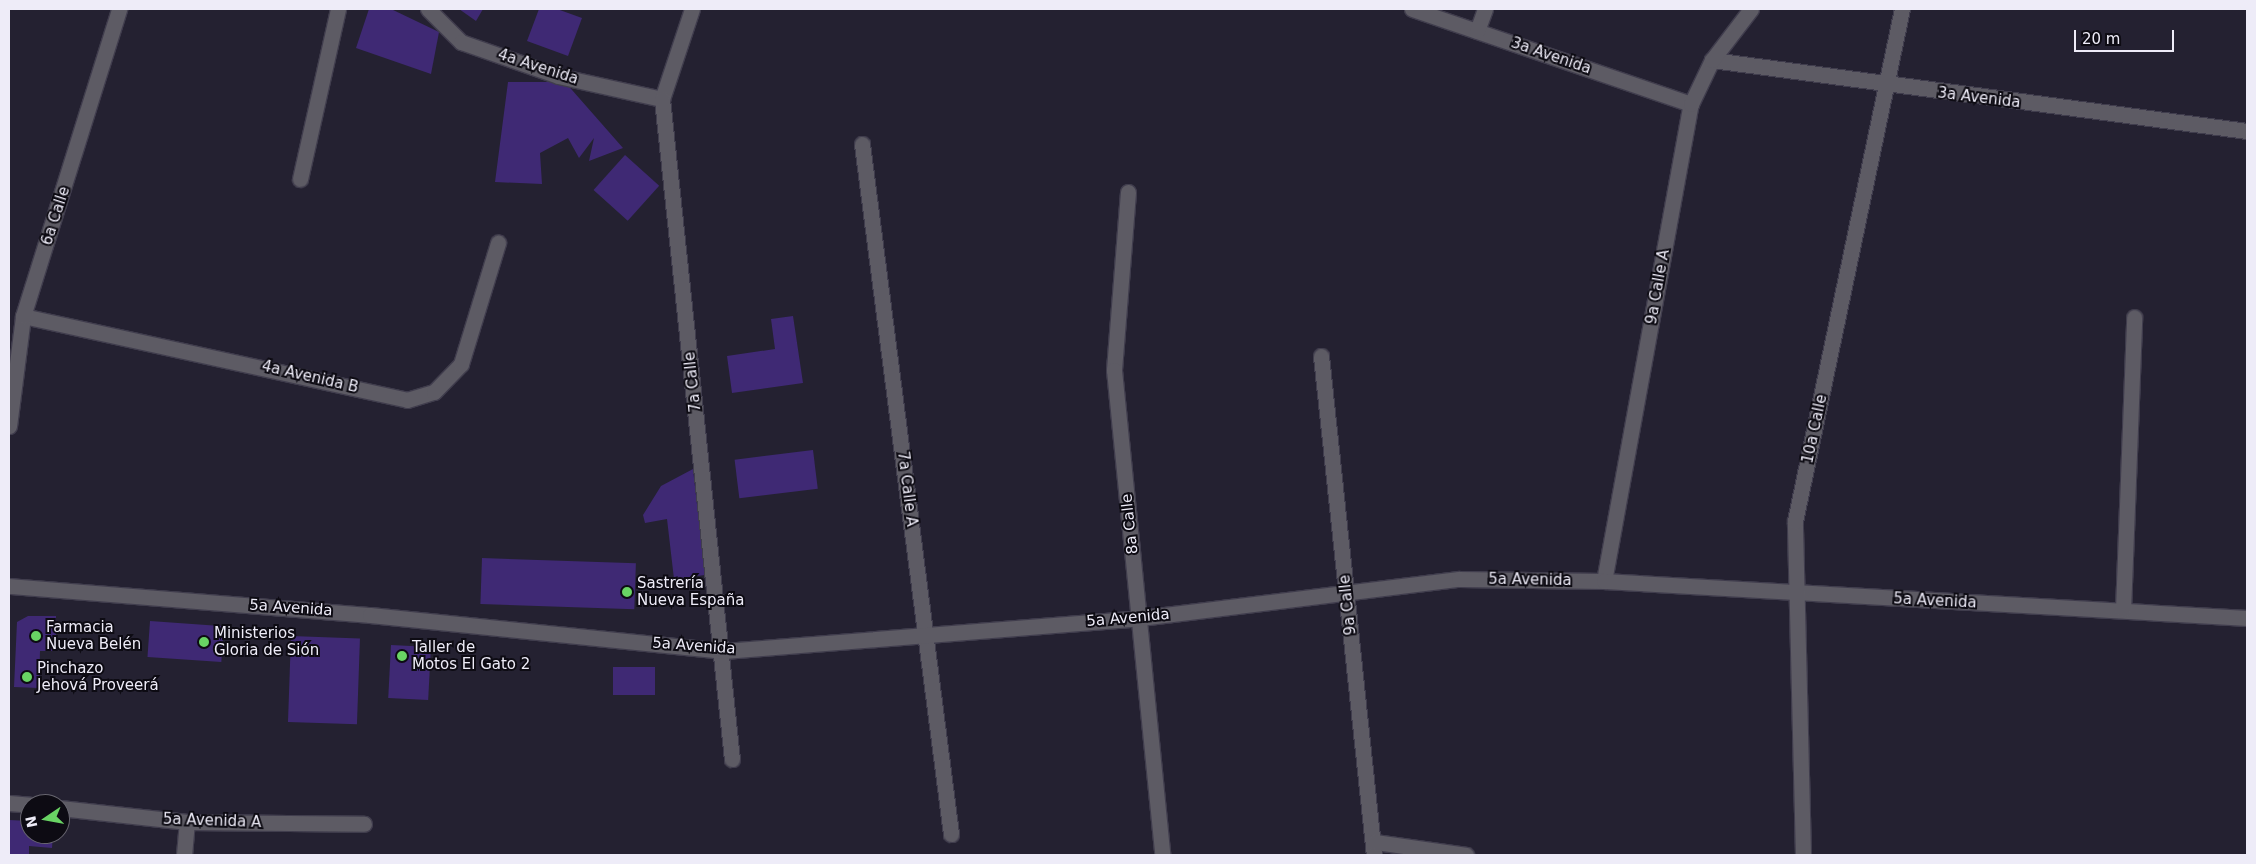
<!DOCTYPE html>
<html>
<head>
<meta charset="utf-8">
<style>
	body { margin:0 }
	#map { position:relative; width:2256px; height:864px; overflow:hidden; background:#242131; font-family:"DejaVu Sans",sans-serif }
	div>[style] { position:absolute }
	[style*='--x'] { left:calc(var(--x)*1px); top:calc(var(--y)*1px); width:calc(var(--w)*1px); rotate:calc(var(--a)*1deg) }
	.building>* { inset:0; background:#3f2974; transform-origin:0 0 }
	.roads { filter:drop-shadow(1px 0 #403d4d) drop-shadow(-1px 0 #403d4d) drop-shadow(0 1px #403d4d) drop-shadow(0 -1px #403d4d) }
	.minor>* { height:15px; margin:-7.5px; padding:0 7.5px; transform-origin:7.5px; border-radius:7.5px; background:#5d5b64 }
	.dots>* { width:14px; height:14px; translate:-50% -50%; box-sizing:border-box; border:2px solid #0d0b13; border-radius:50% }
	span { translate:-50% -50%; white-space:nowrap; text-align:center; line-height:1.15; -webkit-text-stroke:4px #0d0b13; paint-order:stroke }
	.street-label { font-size:15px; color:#eeecf8 }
	.poi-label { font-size:15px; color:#eeecf8 }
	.left { translate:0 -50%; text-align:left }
	.frame { position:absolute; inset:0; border:10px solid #eeecf8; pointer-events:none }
	.north { position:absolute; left:20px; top:794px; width:50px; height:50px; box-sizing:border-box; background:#0d0b13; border:1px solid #67656f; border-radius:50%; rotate:258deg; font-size:14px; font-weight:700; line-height:20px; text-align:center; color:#eeecf8 }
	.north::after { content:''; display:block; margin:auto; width:18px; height:22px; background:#69d464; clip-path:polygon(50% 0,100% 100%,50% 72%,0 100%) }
	.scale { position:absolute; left:2074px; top:30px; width:100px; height:22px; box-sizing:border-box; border:2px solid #eeecf8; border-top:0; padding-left:6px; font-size:15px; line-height:18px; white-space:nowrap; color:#eeecf8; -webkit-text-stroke:4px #0d0b13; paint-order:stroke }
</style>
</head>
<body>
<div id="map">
	<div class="building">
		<i style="clip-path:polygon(369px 9px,391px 9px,439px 32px,431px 74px,356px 48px)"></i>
		<i style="clip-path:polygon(459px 9px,483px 9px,476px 21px)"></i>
		<i style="clip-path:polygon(539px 9px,557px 9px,582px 18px,568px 56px,527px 41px)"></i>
		<i style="clip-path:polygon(508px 82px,565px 82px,623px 148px,589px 161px,594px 138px,579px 158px,568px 138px,540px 153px,542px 184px,495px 182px)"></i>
		<i style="left:625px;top:155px;width:46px;height:47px;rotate:42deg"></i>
		<i style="clip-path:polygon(793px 316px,803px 383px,732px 393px,727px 356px,775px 349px,771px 319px)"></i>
		<i style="left:813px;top:450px;width:39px;height:79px;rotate:83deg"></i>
		<i style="clip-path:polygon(693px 469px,705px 575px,674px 579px,667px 519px,645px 523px,643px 515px,661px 486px)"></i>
		<i style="left:482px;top:558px;width:154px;height:46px;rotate:2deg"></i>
		<i style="clip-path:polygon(28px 616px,56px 616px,56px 651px,40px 651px,39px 688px,14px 687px,17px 622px)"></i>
		<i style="left:150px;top:621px;width:74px;height:36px;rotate:4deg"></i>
		<i style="left:291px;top:636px;width:69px;height:86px;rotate:2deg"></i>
		<i style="left:391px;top:645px;width:40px;height:53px;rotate:3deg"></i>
		<i style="left:613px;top:667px;width:42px;height:28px"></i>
		<i style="clip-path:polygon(9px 820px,30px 821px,30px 834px,53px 834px,52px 848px,29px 846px,29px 855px,9px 855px)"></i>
	</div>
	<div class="roads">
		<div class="minor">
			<i style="--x:428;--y:9;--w:47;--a:45"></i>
			<i style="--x:461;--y:42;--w:103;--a:19.3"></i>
			<i style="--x:558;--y:76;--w:107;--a:12.5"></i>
			<i style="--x:692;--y:9;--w:95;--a:108.4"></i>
			<i style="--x:662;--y:99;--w:664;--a:83.95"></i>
			<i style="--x:1412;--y:9;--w:295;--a:18.8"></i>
			<i style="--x:1477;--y:31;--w:23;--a:-70"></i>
			<i style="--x:1712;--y:60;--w:540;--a:7.56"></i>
			<i style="--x:862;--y:144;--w:696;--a:82.65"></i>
			<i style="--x:300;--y:179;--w:174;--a:-77.4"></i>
			<i style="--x:1128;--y:192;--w:179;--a:94.5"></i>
			<i style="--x:1114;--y:370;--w:487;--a:84.3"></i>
			<i style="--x:23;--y:316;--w:393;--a:12.3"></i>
			<i style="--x:407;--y:400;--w:28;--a:-17"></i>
			<i style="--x:434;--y:392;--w:39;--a:-46"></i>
			<i style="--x:461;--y:364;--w:127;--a:-73"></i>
			<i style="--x:1321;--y:356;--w:502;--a:83.94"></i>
			<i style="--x:9;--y:426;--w:111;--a:-82.7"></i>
			<i style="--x:23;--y:316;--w:322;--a:-72.6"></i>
			<i style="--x:1604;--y:581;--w:485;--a:-79.7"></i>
			<i style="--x:1691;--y:104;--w:49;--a:-64.5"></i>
			<i style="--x:1712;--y:60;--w:64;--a:-52.6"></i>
			<i style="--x:9;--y:586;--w:362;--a:4.6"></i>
			<i style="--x:370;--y:615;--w:356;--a:5.8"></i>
			<i style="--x:724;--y:651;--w:417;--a:-4.5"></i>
			<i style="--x:1140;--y:618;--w:321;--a:-7"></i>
			<i style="--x:1459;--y:579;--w:145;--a:0.8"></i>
			<i style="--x:1604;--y:581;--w:644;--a:3.29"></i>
			<i style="--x:2123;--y:610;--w:293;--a:-87.8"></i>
			<i style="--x:9;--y:803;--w:21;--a:5"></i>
			<i style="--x:60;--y:808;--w:128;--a:6.3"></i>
			<i style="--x:187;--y:822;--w:177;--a:0.6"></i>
			<i style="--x:1375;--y:842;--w:92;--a:8.1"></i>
			<i style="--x:184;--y:855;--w:33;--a:-85"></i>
			<i style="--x:1803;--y:855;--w:334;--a:-91.4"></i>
			<i style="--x:1795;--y:521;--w:523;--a:-78.2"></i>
		</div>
	</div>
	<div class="dots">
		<i style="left:627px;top:592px;background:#69d464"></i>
		<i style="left:36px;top:636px;background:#69d464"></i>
		<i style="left:204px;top:642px;background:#69d464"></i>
		<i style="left:402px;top:656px;background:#69d464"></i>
		<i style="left:27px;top:677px;background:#69d464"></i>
	</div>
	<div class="street-label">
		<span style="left:1551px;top:56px;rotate:19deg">3a Avenida</span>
		<span style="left:538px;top:67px;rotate:18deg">4a Avenida</span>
		<span style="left:1979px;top:98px;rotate:7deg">3a Avenida</span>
		<span style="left:56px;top:216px;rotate:-72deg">6a Calle</span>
		<span style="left:1658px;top:287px;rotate:-80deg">9a Calle A</span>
		<span style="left:310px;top:377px;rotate:13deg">4a Avenida B</span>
		<span style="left:693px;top:382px;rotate:-96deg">7a Calle</span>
		<span style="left:1815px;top:429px;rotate:-78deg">10a Calle</span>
		<span style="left:907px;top:489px;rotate:83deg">7a Calle A</span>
		<span style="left:1130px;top:524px;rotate:-96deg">8a Calle</span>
		<span style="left:1530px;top:580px;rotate:1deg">5a Avenida</span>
		<span style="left:1935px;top:601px;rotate:3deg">5a Avenida</span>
		<span style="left:1348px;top:605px;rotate:-96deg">9a Calle</span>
		<span style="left:291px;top:608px;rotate:4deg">5a Avenida</span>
		<span style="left:1128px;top:618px;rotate:-5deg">5a Avenida</span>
		<span style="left:694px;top:646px;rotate:4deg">5a Avenida</span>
		<span style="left:212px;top:821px;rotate:2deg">5a Avenida A</span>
	</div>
	<div class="poi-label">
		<span class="left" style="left:637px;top:592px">Sastrería<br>Nueva España</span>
		<span class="left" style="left:46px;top:636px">Farmacia<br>Nueva Belén</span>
		<span class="left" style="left:214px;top:642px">Ministerios<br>Gloria de Sión</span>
		<span class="left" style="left:412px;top:656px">Taller de<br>Motos El Gato 2</span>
		<span class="left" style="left:37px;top:677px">Pinchazo<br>Jehová Proveerá</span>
	</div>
	<div class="frame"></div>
	<div class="north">N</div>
	<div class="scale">20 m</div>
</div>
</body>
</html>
